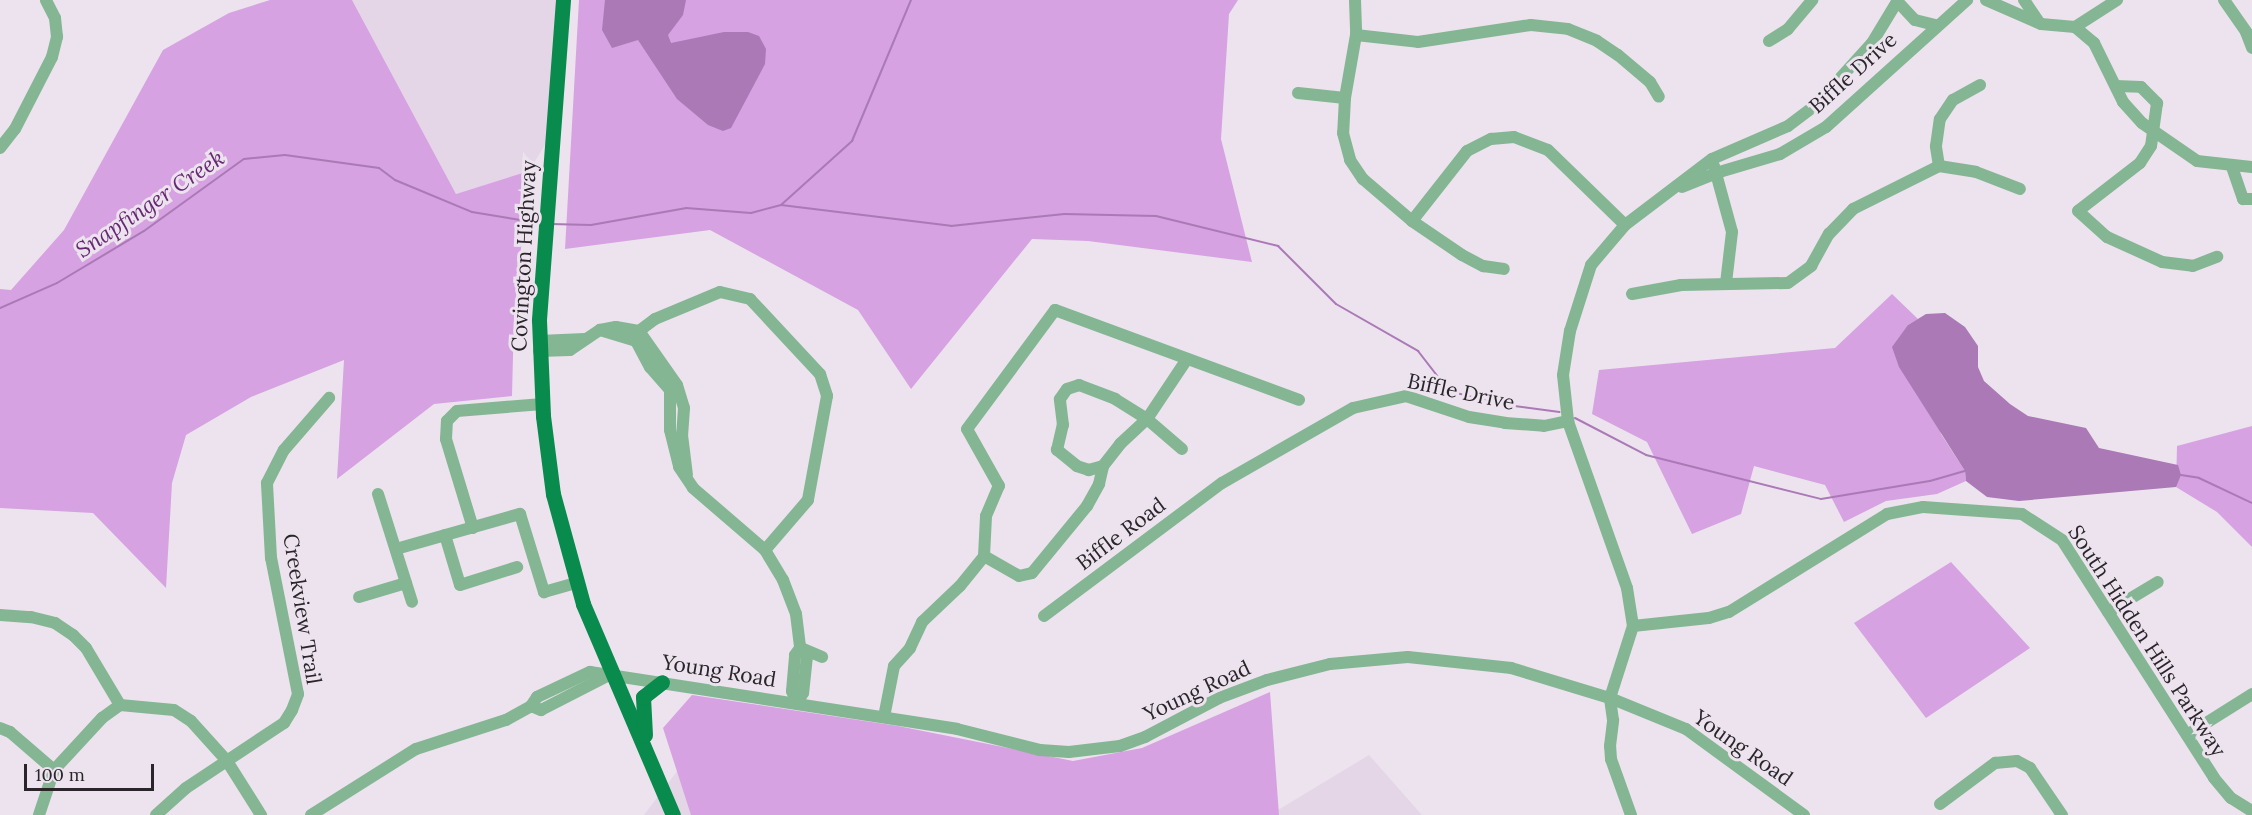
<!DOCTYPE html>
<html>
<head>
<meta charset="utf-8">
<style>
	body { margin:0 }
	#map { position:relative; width:2252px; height:815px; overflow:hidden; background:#ece3ee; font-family:Lora,serif }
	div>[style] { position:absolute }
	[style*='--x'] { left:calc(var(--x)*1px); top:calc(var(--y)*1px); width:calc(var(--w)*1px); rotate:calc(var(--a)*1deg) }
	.built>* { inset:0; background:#e4d6e7 }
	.forest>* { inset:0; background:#d6a2e1 }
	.water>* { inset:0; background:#aa79b6 }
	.stream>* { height:2px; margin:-1px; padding:0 1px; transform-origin:1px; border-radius:1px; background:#aa79b6 }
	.minor>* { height:12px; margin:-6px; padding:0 6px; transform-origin:6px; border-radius:6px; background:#84b693 }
	.major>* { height:15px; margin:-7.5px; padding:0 7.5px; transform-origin:7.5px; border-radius:7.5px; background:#088b4c }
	span { translate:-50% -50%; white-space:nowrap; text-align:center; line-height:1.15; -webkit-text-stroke:6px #ece3ee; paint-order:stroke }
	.street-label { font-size:21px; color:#29252a }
	.water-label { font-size:22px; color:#662873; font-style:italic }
	.scale { position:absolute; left:24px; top:764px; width:130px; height:27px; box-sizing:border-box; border:3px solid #29252a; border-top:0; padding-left:8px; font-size:18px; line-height:21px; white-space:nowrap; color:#29252a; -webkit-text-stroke:4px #ece3ee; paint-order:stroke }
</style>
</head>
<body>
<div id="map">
	<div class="built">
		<i style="clip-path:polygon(352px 0,559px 0,551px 135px,529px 171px,456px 194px)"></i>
		<i style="clip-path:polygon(1369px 755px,1422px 815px,1279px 815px,1278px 810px)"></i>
		<i style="clip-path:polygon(678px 770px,695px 815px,644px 815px)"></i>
	</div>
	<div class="forest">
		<i style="clip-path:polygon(270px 0,352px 0,456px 194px,529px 171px,514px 316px,512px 396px,434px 404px,337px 479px,344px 360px,251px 397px,186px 435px,172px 483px,166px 588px,93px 513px,0 508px,0 289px,11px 290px,64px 230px,163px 50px,229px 13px)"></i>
		<i style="clip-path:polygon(579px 0,1238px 0,1229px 14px,1221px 139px,1252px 262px,1088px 241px,1032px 239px,911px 389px,858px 310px,710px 230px,565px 249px)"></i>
		<i style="clip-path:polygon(1892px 294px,1918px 319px,1908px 325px,1941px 434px,1965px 471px,1966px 481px,1937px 494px,1886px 501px,1844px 522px,1825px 485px,1754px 466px,1741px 514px,1692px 534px,1647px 442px,1592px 414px,1599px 370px,1835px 348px)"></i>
		<i style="clip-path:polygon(2252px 426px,2252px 547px,2217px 512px,2176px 487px,2177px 446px)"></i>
		<i style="clip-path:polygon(1951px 562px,2030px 648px,1926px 718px,1854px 623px)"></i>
		<i style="clip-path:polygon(1270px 692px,1279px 815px,691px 815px,663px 728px,692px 695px,898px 726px,1073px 761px,1142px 748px)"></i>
	</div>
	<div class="water">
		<i style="clip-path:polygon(605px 0,686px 0,683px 15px,668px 35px,671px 43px,724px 32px,748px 32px,759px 36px,766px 49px,765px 64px,731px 128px,723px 131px,708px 125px,677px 99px,638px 40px,612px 48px,602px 30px)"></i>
		<i style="clip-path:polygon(1945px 313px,1965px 327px,1978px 346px,1978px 367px,1984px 381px,2010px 404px,2028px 416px,2086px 428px,2099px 448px,2178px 465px,2181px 475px,2176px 487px,2019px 501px,1987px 497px,1966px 481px,1965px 471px,1899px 367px,1892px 347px,1908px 325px,1926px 314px)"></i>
	</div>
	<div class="stream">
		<i style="--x:781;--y:205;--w:171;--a:7"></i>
		<i style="--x:951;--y:226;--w:114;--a:-6.1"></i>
		<i style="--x:1064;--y:214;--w:92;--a:1.2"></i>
		<i style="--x:1156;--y:216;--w:126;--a:13.8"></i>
		<i style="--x:1278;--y:246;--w:82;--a:45"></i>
		<i style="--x:1336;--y:304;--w:95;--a:29.8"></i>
		<i style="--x:1418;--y:351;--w:51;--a:52.2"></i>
		<i style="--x:1449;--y:391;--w:52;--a:14.6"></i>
		<i style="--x:1499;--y:404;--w:61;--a:7.6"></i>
		<i style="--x:551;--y:224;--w:40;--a:1.4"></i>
		<i style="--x:591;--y:225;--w:97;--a:-10.1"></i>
		<i style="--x:686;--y:208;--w:65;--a:4.4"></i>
		<i style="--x:751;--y:213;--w:31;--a:-15"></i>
		<i style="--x:781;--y:205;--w:96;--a:-42"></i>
		<i style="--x:852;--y:141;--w:153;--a:-67.3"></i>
		<i style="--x:0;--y:308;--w:62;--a:-23.7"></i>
		<i style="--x:57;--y:283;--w:101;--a:-30.9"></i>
		<i style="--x:144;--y:231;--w:123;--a:-35.8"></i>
		<i style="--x:244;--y:159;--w:41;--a:-5.6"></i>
		<i style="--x:285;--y:155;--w:95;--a:7.9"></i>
		<i style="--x:379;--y:168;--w:20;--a:37"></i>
		<i style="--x:395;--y:180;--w:83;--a:22.6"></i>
		<i style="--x:472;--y:212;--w:68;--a:9.3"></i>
		<i style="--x:1575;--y:418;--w:80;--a:27.5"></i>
		<i style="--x:1646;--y:455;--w:180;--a:14.1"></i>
		<i style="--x:1821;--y:499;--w:110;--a:-9.4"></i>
		<i style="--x:1930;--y:481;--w:36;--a:-16"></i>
		<i style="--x:2181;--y:475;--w:18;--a:9"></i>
		<i style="--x:2199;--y:478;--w:59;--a:25.3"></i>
	</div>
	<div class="minor">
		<i style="--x:1355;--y:0;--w:35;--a:88"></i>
		<i style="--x:1356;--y:35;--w:64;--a:99.9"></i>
		<i style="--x:1345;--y:98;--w:35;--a:93"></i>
		<i style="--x:1343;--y:133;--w:28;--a:75"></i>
		<i style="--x:1350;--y:160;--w:23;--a:56"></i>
		<i style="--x:1363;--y:179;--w:65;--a:40.6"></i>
		<i style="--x:1412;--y:221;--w:60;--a:34.2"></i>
		<i style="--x:1462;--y:255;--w:24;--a:28"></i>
		<i style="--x:1483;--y:266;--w:21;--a:8"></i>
		<i style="--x:1986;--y:0;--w:60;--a:23.6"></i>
		<i style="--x:2041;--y:24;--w:34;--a:5"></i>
		<i style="--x:2075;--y:27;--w:25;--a:40"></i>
		<i style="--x:2094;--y:43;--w:66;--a:63.8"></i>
		<i style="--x:2123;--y:102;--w:28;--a:48"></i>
		<i style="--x:2142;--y:123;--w:67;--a:34.6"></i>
		<i style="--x:2197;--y:161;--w:55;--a:6.2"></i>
		<i style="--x:2024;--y:0;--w:27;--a:56"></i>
		<i style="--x:2224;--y:0;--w:39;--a:55"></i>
		<i style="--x:2246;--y:32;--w:17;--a:69"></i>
		<i style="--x:1897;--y:1;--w:26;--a:47"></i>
		<i style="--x:1915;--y:20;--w:21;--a:14"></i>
		<i style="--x:2075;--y:27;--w:50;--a:-32.7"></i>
		<i style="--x:1356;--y:35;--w:62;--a:6.4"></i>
		<i style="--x:1418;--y:42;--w:114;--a:-8.6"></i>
		<i style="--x:1531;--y:25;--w:37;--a:6"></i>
		<i style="--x:1568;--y:29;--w:31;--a:22"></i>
		<i style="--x:1597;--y:41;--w:25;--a:34"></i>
		<i style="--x:1618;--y:55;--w:42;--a:40.2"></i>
		<i style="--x:1650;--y:82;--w:17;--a:59"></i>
		<i style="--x:1769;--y:41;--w:22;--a:-32"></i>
		<i style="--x:1788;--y:29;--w:38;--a:-50"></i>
		<i style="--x:2116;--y:86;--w:25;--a:2"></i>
		<i style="--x:2141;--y:87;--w:23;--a:45"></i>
		<i style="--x:2157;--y:103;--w:43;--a:97.9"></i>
		<i style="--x:2151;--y:146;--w:20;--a:123"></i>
		<i style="--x:2140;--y:163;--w:78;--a:142.3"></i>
		<i style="--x:2078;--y:211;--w:39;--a:42"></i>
		<i style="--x:2107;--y:237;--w:60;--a:24.4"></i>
		<i style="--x:2162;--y:262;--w:31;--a:7"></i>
		<i style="--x:2193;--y:266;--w:26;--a:-21"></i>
		<i style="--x:1298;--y:93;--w:47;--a:6.1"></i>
		<i style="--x:0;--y:148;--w:24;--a:-52"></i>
		<i style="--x:15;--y:129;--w:81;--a:-62.8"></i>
		<i style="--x:52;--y:57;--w:21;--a:-76"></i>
		<i style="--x:57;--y:37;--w:19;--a:-96"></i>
		<i style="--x:55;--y:18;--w:20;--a:-117"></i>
		<i style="--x:1714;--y:166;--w:68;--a:74.7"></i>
		<i style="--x:1732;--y:232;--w:51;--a:96.7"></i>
		<i style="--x:1939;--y:166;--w:20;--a:-99"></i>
		<i style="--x:1936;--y:146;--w:27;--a:-82"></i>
		<i style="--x:1940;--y:119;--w:23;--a:-56"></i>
		<i style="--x:1953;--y:100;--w:31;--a:-29"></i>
		<i style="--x:2232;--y:167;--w:34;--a:71"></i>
		<i style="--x:2243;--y:199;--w:9;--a:0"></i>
		<i style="--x:1682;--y:187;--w:37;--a:-22"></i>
		<i style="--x:1716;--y:173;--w:67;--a:-16.5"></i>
		<i style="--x:1780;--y:154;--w:53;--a:-30.4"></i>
		<i style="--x:1826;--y:127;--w:190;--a:-42"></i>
		<i style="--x:1412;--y:221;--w:89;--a:-51.8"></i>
		<i style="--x:1467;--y:151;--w:27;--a:-27"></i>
		<i style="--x:1491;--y:139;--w:23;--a:-5"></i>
		<i style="--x:1514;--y:137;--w:36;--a:21"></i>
		<i style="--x:1548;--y:150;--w:107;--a:44.2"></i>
		<i style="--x:1632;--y:294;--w:50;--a:-10.4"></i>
		<i style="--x:1681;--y:285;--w:107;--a:-1.1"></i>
		<i style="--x:1788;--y:283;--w:29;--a:-36"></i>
		<i style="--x:1811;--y:266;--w:37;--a:-61"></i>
		<i style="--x:1829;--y:234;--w:35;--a:-46"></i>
		<i style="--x:1853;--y:209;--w:96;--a:-26.6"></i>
		<i style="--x:1939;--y:166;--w:37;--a:9"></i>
		<i style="--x:1976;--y:172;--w:47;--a:21.1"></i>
		<i style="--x:600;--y:330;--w:38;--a:17"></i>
		<i style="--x:636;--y:341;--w:30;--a:62"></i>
		<i style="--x:650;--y:367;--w:30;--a:49"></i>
		<i style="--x:670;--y:390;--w:40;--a:90"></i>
		<i style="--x:670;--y:430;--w:38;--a:76"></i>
		<i style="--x:679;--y:467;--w:25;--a:56"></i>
		<i style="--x:693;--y:488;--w:95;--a:40.7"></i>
		<i style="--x:765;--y:550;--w:35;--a:59"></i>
		<i style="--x:783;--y:580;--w:36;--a:69"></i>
		<i style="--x:796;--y:614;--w:34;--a:83"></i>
		<i style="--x:800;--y:648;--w:11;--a:49"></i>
		<i style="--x:807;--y:656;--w:37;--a:96"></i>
		<i style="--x:803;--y:693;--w:12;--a:121"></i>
		<i style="--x:539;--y:341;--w:46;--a:-2.5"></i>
		<i style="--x:636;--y:341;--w:10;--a:-73"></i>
		<i style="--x:639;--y:331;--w:20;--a:-37"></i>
		<i style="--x:655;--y:319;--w:70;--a:-22.6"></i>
		<i style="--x:720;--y:292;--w:31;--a:13"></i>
		<i style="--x:750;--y:299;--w:103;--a:47"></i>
		<i style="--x:820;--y:374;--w:23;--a:72"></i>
		<i style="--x:827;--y:396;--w:106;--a:100.4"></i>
		<i style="--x:808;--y:500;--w:66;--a:130.7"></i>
		<i style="--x:539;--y:351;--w:31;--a:-2"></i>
		<i style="--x:570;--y:350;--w:36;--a:-34"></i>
		<i style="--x:600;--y:330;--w:16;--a:-11"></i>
		<i style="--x:616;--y:327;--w:23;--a:10"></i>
		<i style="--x:639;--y:331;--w:66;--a:54.9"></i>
		<i style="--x:677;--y:385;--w:24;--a:73"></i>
		<i style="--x:684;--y:408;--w:27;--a:94"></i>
		<i style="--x:682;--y:435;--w:40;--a:82.9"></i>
		<i style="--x:1103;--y:466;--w:15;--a:164"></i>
		<i style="--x:1089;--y:470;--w:13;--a:-162"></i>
		<i style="--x:1077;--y:466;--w:26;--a:-141"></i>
		<i style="--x:1057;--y:450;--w:26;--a:-77"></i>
		<i style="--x:1063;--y:425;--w:26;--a:-97"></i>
		<i style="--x:1060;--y:399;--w:12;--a:-55"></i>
		<i style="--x:1067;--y:389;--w:13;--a:-18"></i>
		<i style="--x:1079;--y:385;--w:39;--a:21"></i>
		<i style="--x:1115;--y:399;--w:38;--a:32"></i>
		<i style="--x:1147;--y:419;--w:46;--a:40.6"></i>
		<i style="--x:378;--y:494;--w:113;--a:72.5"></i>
		<i style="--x:473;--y:528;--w:93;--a:-106.9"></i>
		<i style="--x:446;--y:439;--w:18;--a:-87"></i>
		<i style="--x:447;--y:421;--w:14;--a:-45"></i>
		<i style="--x:457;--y:411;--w:86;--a:-4.7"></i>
		<i style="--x:445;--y:535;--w:52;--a:73.3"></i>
		<i style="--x:460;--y:585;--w:60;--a:-17.5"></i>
		<i style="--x:396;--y:549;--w:129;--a:-15.8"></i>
		<i style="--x:520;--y:514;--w:82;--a:72.9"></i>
		<i style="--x:544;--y:592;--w:33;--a:-16"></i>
		<i style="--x:984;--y:556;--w:40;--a:29.7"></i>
		<i style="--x:1019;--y:576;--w:13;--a:-13"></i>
		<i style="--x:1032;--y:573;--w:87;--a:-50.6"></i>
		<i style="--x:1087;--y:506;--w:25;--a:-61"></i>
		<i style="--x:1099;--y:484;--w:18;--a:-77"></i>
		<i style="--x:1103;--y:466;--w:28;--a:-52"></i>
		<i style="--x:1120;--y:444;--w:37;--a:-43"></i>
		<i style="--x:1147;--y:419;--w:72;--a:-56.3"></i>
		<i style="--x:359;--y:597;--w:49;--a:-16.6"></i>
		<i style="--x:2108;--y:612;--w:58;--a:-31"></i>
		<i style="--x:0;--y:615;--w:31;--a:4"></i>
		<i style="--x:31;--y:617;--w:25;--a:14"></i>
		<i style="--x:55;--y:623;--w:22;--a:34"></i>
		<i style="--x:73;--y:635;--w:18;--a:45"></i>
		<i style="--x:86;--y:648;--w:66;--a:59.2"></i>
		<i style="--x:1044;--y:616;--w:222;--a:-36.8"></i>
		<i style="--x:1222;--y:483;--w:151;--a:-29.8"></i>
		<i style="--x:1353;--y:408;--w:54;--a:-12.8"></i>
		<i style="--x:1406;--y:396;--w:66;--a:18.4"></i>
		<i style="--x:1469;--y:417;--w:36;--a:9"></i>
		<i style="--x:1505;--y:423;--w:39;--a:4"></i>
		<i style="--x:1544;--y:426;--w:25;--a:-12"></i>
		<i style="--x:1633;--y:626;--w:76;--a:-6"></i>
		<i style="--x:1709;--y:618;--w:21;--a:-17"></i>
		<i style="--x:1729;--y:612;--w:186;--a:-31.8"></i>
		<i style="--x:1887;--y:514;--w:37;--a:-11"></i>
		<i style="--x:1923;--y:507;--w:99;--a:4"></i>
		<i style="--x:2022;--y:514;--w:48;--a:33"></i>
		<i style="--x:2062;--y:540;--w:282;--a:57.4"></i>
		<i style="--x:2214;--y:778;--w:26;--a:50"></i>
		<i style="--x:2231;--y:798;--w:25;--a:32"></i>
		<i style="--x:801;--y:648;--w:23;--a:23"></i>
		<i style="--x:797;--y:703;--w:13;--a:-113"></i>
		<i style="--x:792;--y:691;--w:36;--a:-85"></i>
		<i style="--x:795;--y:655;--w:9;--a:-54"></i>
		<i style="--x:531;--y:706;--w:11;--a:22"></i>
		<i style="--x:541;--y:710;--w:79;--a:-27.2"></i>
		<i style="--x:884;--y:717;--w:52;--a:-78.9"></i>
		<i style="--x:894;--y:666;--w:24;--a:-48"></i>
		<i style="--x:910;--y:648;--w:29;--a:-65"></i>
		<i style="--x:922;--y:622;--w:52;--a:-43.5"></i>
		<i style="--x:960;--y:586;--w:38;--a:-51"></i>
		<i style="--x:984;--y:556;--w:40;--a:-87.1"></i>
		<i style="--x:986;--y:516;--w:33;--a:-67"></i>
		<i style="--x:999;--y:486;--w:65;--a:-119.3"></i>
		<i style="--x:967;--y:429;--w:148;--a:-53.5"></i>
		<i style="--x:1055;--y:310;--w:260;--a:20.2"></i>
		<i style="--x:0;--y:728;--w:11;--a:22"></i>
		<i style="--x:10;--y:732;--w:58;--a:40.8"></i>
		<i style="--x:2187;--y:735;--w:77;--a:-32.2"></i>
		<i style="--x:1940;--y:804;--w:69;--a:-36.7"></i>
		<i style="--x:1995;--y:763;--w:22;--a:-5"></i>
		<i style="--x:2017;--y:761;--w:15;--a:28"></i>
		<i style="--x:2030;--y:768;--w:57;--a:55.8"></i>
		<i style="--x:39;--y:815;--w:47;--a:-71.6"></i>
		<i style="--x:54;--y:770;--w:71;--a:-47.3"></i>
		<i style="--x:102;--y:718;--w:22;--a:-36"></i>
		<i style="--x:120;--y:705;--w:54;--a:5.3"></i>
		<i style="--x:174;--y:710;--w:20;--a:33"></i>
		<i style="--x:191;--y:721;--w:54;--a:48"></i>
		<i style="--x:227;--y:761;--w:64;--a:57.8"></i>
		<i style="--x:156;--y:815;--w:40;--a:-42"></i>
		<i style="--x:186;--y:788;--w:118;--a:-33.6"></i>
		<i style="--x:284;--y:723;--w:15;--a:-58"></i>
		<i style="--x:292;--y:710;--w:17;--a:-69"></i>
		<i style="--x:298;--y:694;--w:139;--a:-101.2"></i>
		<i style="--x:271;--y:558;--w:75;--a:-93.1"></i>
		<i style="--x:267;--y:483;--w:37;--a:-63"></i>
		<i style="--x:284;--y:450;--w:69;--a:-49.1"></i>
		<i style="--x:311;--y:815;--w:124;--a:-32.2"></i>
		<i style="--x:416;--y:749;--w:95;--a:-17.9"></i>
		<i style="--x:506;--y:720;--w:29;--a:-29"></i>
		<i style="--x:531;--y:706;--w:11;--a:-56"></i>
		<i style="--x:537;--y:697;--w:59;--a:-25.3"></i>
		<i style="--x:590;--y:672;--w:371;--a:8.8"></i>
		<i style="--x:957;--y:729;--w:86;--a:14.2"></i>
		<i style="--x:1040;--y:750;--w:29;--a:4"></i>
		<i style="--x:1069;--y:752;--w:51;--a:-6.7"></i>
		<i style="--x:1120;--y:746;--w:27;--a:-20"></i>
		<i style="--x:1145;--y:737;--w:84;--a:-27.8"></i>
		<i style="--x:1219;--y:698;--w:51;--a:-20.6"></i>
		<i style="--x:1267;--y:680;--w:65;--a:-14.3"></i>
		<i style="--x:1330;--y:664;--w:78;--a:-5.1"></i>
		<i style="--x:1408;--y:657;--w:104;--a:6.1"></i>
		<i style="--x:1511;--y:668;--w:103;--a:16.9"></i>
		<i style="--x:1610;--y:698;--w:82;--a:22.2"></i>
		<i style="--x:1686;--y:729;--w:146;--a:36.1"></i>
		<i style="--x:1631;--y:815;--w:59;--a:-109.7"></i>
		<i style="--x:1611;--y:759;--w:13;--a:-94"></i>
		<i style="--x:1610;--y:746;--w:26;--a:-83"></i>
		<i style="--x:1613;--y:720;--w:22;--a:-98"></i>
		<i style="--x:1610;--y:698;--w:76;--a:-72.3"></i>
		<i style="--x:1633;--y:626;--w:38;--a:-99"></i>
		<i style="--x:1627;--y:588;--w:177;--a:-109.5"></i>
		<i style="--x:1568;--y:421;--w:46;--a:-96.2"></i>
		<i style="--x:1563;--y:375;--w:45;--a:-81"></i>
		<i style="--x:1570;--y:331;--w:69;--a:-72.3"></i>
		<i style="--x:1591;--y:265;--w:52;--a:-49.6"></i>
		<i style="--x:1625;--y:225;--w:109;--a:-37.2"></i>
		<i style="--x:1712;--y:159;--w:83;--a:-23.5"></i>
		<i style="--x:1788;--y:126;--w:34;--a:-37"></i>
		<i style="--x:1815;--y:106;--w:85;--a:-47.9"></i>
		<i style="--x:1872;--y:43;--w:50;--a:-58.8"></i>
	</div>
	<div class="major">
		<i style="--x:563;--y:0;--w:321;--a:94.3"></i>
		<i style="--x:539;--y:320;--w:96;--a:87.6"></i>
		<i style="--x:543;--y:416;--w:79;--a:82.7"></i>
		<i style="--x:553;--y:494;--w:114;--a:74.7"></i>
		<i style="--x:583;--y:604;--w:229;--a:66.9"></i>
		<i style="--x:645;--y:735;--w:38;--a:-93"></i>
		<i style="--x:643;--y:697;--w:24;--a:-38"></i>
	</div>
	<div class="street-label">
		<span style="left:1853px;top:73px;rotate:-42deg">Biffle Drive</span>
		<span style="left:524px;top:256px;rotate:-87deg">Covington Highway</span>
		<span style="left:1461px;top:392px;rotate:12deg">Biffle Drive</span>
		<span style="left:1121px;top:534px;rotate:-37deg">Biffle Road</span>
		<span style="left:302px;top:609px;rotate:81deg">Creekview Trail</span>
		<span style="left:2147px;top:641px;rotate:57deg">South Hidden Hills Parkway</span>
		<span style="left:719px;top:671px;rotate:9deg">Young Road</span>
		<span style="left:1197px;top:691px;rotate:-25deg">Young Road</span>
		<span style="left:1743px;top:748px;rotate:35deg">Young Road</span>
	</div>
	<div class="water-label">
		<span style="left:150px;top:204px;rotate:-34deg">Snapfinger Creek</span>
	</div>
	<div class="scale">100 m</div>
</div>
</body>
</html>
